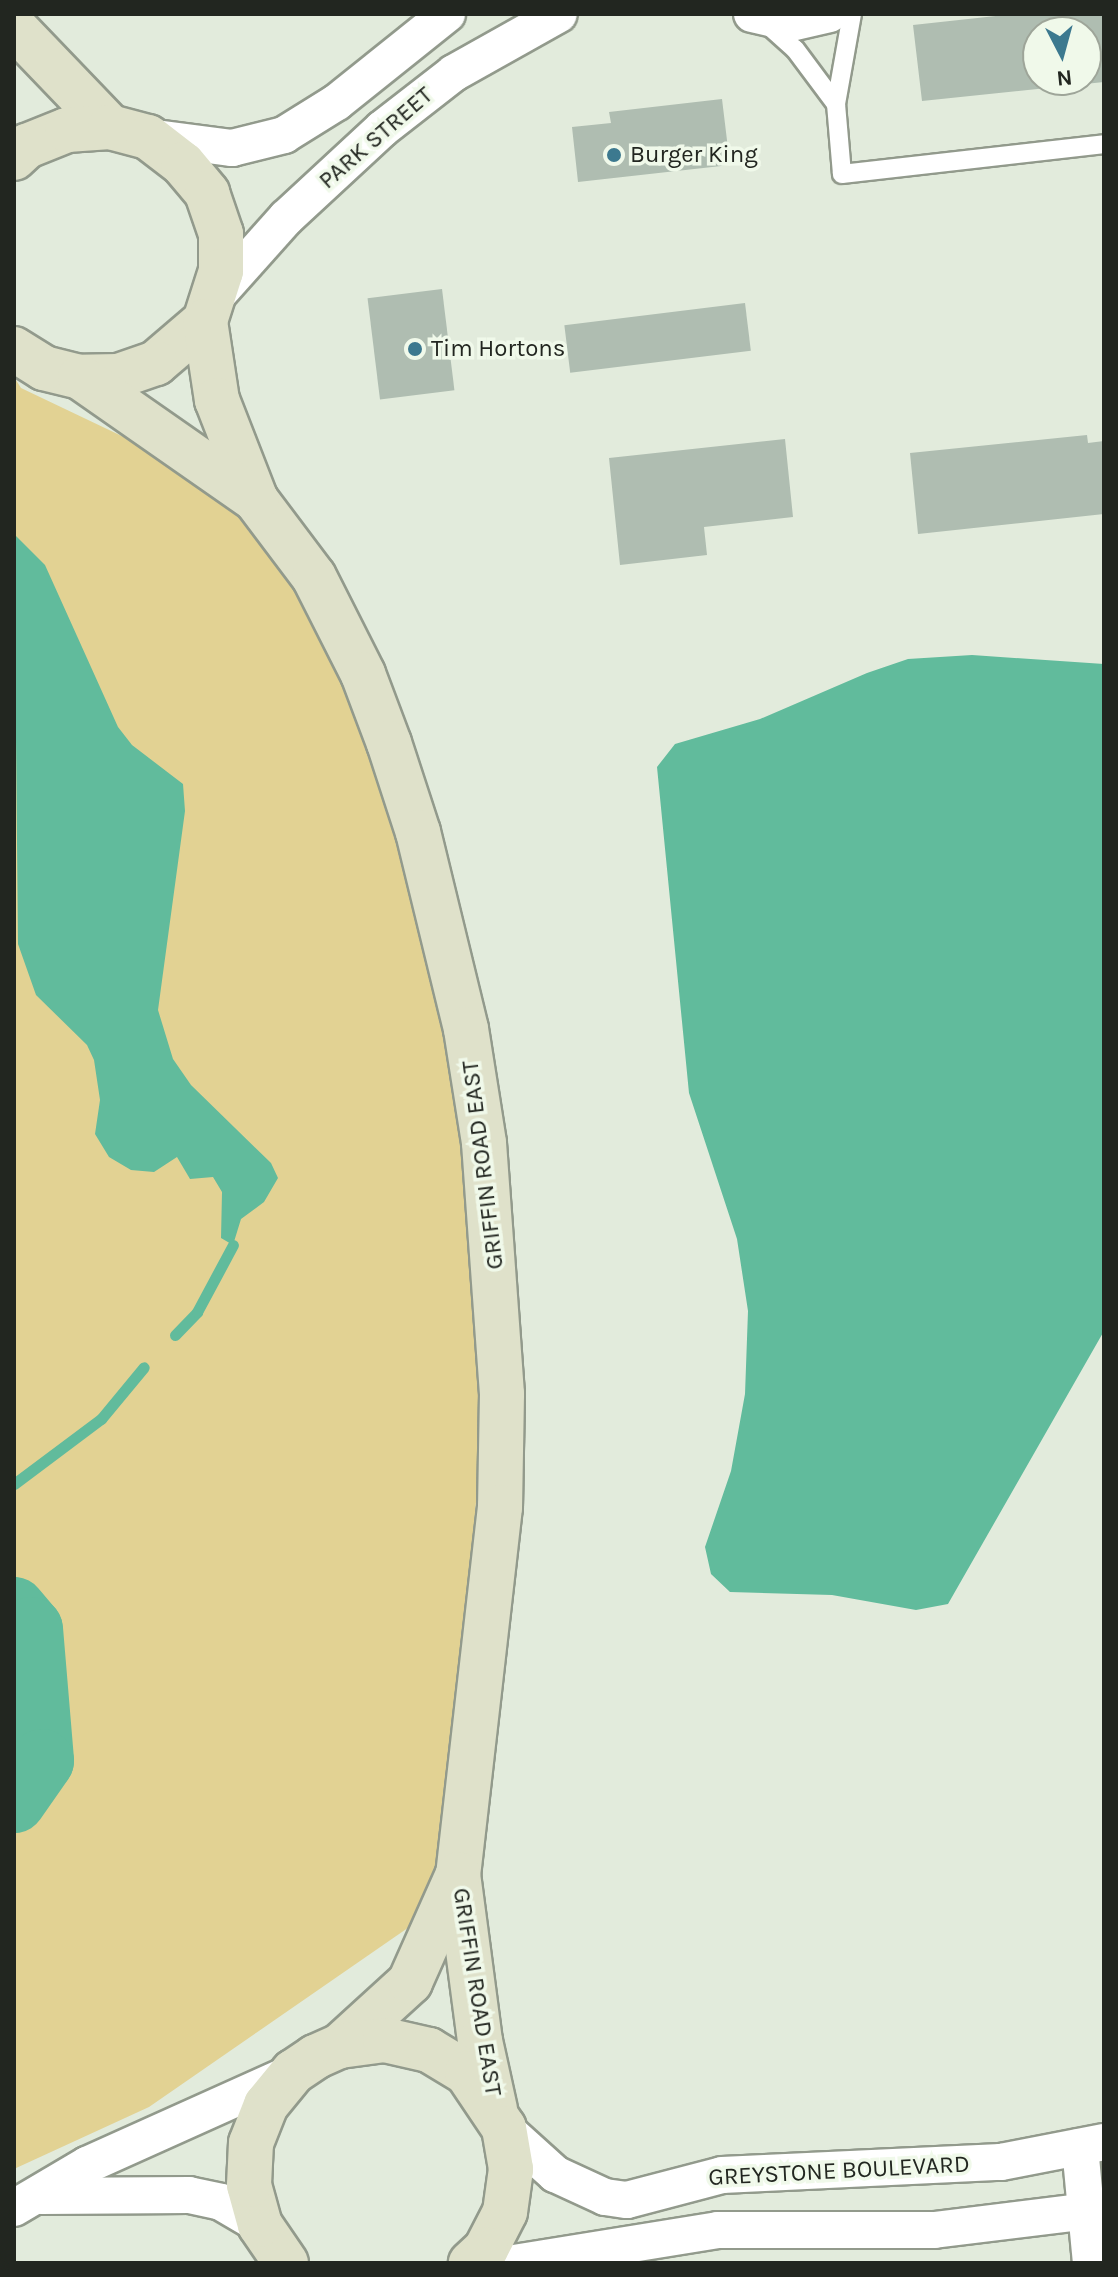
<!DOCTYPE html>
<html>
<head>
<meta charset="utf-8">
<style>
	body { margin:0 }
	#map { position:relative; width:1118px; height:2277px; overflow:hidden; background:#e2ebdc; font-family:Karla,sans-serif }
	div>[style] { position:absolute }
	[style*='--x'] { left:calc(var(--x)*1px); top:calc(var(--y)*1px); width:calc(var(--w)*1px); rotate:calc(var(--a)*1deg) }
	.green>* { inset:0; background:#e2d293 }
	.water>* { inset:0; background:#61bb9c }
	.stream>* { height:11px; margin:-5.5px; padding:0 5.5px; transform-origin:5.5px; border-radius:5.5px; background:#61bb9c }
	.river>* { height:64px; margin:-32px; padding:0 32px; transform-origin:32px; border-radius:32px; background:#61bb9c }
	.building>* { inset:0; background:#afbdb1; transform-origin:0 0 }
	.roads { filter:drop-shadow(2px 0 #929a8c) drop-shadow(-2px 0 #929a8c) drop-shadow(0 2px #929a8c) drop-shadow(0 -2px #929a8c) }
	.lane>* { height:18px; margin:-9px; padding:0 9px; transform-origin:9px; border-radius:9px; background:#fff }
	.street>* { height:36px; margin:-18px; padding:0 18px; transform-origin:18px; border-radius:18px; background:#fff }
	.secondary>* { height:44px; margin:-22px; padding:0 22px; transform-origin:22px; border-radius:22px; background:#dfe1ca }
	.dots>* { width:22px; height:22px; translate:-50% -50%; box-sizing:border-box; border:4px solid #f0f9ea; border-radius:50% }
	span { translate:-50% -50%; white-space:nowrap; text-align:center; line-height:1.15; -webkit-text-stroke:7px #f0f9ea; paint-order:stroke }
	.street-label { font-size:24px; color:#222620 }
	.poi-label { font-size:24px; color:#222620 }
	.left { translate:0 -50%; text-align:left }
	.frame { position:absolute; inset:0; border:16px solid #222620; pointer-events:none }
	.north { position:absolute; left:1022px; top:16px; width:80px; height:80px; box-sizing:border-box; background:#f0f9ea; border:2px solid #9ea599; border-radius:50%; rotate:174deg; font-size:22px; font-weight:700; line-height:32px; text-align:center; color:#222620 }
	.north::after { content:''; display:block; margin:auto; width:28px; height:36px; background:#3c798f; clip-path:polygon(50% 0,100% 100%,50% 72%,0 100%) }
</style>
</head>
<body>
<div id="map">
	<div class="green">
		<i style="clip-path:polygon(14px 377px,21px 388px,256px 500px,389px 743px,496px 1272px,441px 1905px,149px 2107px,14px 2169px)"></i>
	</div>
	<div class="water">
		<i style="clip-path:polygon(14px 534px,45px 565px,118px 727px,132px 745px,183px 784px,185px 811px,158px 1010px,173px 1059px,191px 1085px,271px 1163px,278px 1178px,264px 1202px,241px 1219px,233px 1245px,221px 1238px,222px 1192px,213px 1177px,190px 1179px,177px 1157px,154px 1172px,131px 1170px,109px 1157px,95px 1134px,100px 1100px,94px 1060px,87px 1045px,36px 995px,18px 944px)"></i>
		<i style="clip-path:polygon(972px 655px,1104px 664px,1104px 1331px,948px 1604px,916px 1610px,832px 1595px,730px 1592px,711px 1574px,705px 1547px,731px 1471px,745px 1394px,748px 1311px,737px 1239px,689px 1093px,657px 767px,675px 744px,760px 719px,867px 673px,908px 659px)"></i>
	</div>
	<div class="stream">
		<i style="--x:175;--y:1335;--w:32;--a:-46"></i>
		<i style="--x:197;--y:1312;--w:76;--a:-61.8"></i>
		<i style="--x:14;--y:1484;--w:109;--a:-36.8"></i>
		<i style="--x:101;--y:1419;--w:67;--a:-50.4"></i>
	</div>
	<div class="river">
		<i style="--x:14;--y:1609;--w:26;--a:50"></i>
		<i style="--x:31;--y:1629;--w:132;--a:85.2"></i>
		<i style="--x:42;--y:1761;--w:49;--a:125"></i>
	</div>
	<div class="building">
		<i style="clip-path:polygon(evenodd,1014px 14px,1104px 14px,1104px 82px,922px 101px,913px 25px,1014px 14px,1038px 32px,1086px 32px,1086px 80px,1038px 80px,1038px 32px)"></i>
		<i style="clip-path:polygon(722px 99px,730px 165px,578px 182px,572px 127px,611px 123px,609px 112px)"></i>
		<i style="left:442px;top:289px;width:102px;height:75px;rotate:83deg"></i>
		<i style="left:745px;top:303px;width:48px;height:182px;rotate:83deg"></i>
		<i style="clip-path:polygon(1087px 435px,1088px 443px,1104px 441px,1104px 514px,918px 534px,910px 453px)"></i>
		<i style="clip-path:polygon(785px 439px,793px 517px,704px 527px,707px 555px,620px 565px,609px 458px)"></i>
	</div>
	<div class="roads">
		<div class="lane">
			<i style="--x:852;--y:14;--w:91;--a:100.1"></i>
			<i style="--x:836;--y:104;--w:70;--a:85.1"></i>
			<i style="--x:842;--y:174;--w:264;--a:-6.5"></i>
			<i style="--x:768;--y:25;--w:36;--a:42"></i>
			<i style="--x:795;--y:49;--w:69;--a:53.3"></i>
		</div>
		<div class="street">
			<i style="--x:752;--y:14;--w:40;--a:13"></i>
			<i style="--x:791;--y:23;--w:39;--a:-13"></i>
			<i style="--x:148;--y:137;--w:85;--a:7.5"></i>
			<i style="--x:232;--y:148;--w:54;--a:-14"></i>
			<i style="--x:284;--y:135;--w:62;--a:-31.9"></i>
			<i style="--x:337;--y:102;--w:141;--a:-38.7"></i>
			<i style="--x:218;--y:294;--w:102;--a:-48.2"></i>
			<i style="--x:286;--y:218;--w:131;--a:-42.8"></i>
			<i style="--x:382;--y:129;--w:91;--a:-37.9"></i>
			<i style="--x:454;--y:73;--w:120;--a:-29.3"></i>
			<i style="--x:504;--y:2128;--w:69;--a:42"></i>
			<i style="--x:555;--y:2174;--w:55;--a:24.7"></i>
			<i style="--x:605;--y:2197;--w:22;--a:8"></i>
			<i style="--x:627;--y:2200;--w:98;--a:-14.7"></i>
			<i style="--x:722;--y:2175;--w:279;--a:-2.7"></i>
			<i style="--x:1001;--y:2162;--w:105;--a:-11"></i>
			<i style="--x:1080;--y:2147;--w:117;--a:84.6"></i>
			<i style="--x:41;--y:2196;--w:148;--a:-0.4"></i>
			<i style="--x:189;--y:2195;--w:33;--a:12"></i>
			<i style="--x:221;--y:2202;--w:45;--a:30.5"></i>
			<i style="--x:14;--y:2208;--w:85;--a:-30.5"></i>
			<i style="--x:87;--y:2165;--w:225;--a:-24.2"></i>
			<i style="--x:514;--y:2263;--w:207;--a:-9.2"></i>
			<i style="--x:718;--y:2230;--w:216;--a:0"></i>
			<i style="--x:934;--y:2230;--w:171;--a:-7"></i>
		</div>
		<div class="secondary">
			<i style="--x:14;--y:27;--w:139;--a:46.2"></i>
			<i style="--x:14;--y:158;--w:18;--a:-43"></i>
			<i style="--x:27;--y:146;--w:43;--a:-21.8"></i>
			<i style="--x:67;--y:130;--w:43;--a:-4"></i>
			<i style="--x:110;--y:127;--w:39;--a:15"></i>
			<i style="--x:148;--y:137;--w:44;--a:37.6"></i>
			<i style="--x:183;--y:164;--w:38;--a:50"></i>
			<i style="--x:207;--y:193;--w:43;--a:71.1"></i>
			<i style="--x:221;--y:234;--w:37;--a:90"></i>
			<i style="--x:221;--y:271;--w:52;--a:107.7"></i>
			<i style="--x:205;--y:321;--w:65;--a:139.4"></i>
			<i style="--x:156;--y:363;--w:39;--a:161"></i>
			<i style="--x:119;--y:376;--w:39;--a:179"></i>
			<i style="--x:80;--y:377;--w:37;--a:-166"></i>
			<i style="--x:44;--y:368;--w:36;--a:-148"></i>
			<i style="--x:205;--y:321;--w:80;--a:81.4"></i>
			<i style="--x:217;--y:400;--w:107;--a:68.7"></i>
			<i style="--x:256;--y:500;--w:96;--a:53"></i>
			<i style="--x:314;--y:577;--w:109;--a:63.2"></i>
			<i style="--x:363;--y:674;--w:74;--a:69.4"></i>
			<i style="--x:389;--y:743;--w:94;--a:72"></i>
			<i style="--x:418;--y:832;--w:203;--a:76.3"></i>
			<i style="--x:466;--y:1029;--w:115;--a:81"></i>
			<i style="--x:484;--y:1143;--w:252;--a:85.9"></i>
			<i style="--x:502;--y:1394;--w:113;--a:91"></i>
			<i style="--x:500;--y:1507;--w:369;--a:96.5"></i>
			<i style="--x:458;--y:1874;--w:168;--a:82.5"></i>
			<i style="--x:480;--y:2041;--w:70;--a:77.6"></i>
			<i style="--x:80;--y:377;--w:215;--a:34.9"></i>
			<i style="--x:340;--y:2046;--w:95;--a:-42.4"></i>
			<i style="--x:410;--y:1982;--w:118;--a:-66"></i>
			<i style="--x:286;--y:2263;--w:46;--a:-124.4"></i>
			<i style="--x:260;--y:2225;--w:41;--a:-105.4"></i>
			<i style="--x:249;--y:2185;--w:42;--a:-87.3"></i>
			<i style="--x:251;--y:2143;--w:41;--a:-68.5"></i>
			<i style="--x:266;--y:2105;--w:43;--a:-50.7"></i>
			<i style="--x:293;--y:2072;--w:27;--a:-34"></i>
			<i style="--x:315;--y:2057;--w:27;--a:-24"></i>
			<i style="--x:340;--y:2046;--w:45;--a:-7.6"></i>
			<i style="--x:385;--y:2040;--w:45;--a:12.8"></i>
			<i style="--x:429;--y:2050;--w:44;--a:31.2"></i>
			<i style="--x:467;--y:2073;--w:66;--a:56.1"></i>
			<i style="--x:504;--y:2128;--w:42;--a:80.3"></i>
			<i style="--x:511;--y:2169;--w:43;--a:97.9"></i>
			<i style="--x:505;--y:2212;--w:42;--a:117.2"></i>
			<i style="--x:486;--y:2249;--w:21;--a:137"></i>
		</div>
	</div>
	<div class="dots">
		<i style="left:614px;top:155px;background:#3c798f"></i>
		<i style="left:415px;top:349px;background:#3c798f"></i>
	</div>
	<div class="street-label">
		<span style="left:376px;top:138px;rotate:-41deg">PARK STREET</span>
		<span style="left:483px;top:1165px;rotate:-97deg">GRIFFIN ROAD EAST</span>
		<span style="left:477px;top:1992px;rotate:81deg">GRIFFIN ROAD EAST</span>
		<span style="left:839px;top:2171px;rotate:-3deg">GREYSTONE BOULEVARD</span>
	</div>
	<div class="poi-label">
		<span class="left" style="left:630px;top:155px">Burger King</span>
		<span class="left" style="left:431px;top:349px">Tim Hortons</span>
	</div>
	<div class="frame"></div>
	<div class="north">N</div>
</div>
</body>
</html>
